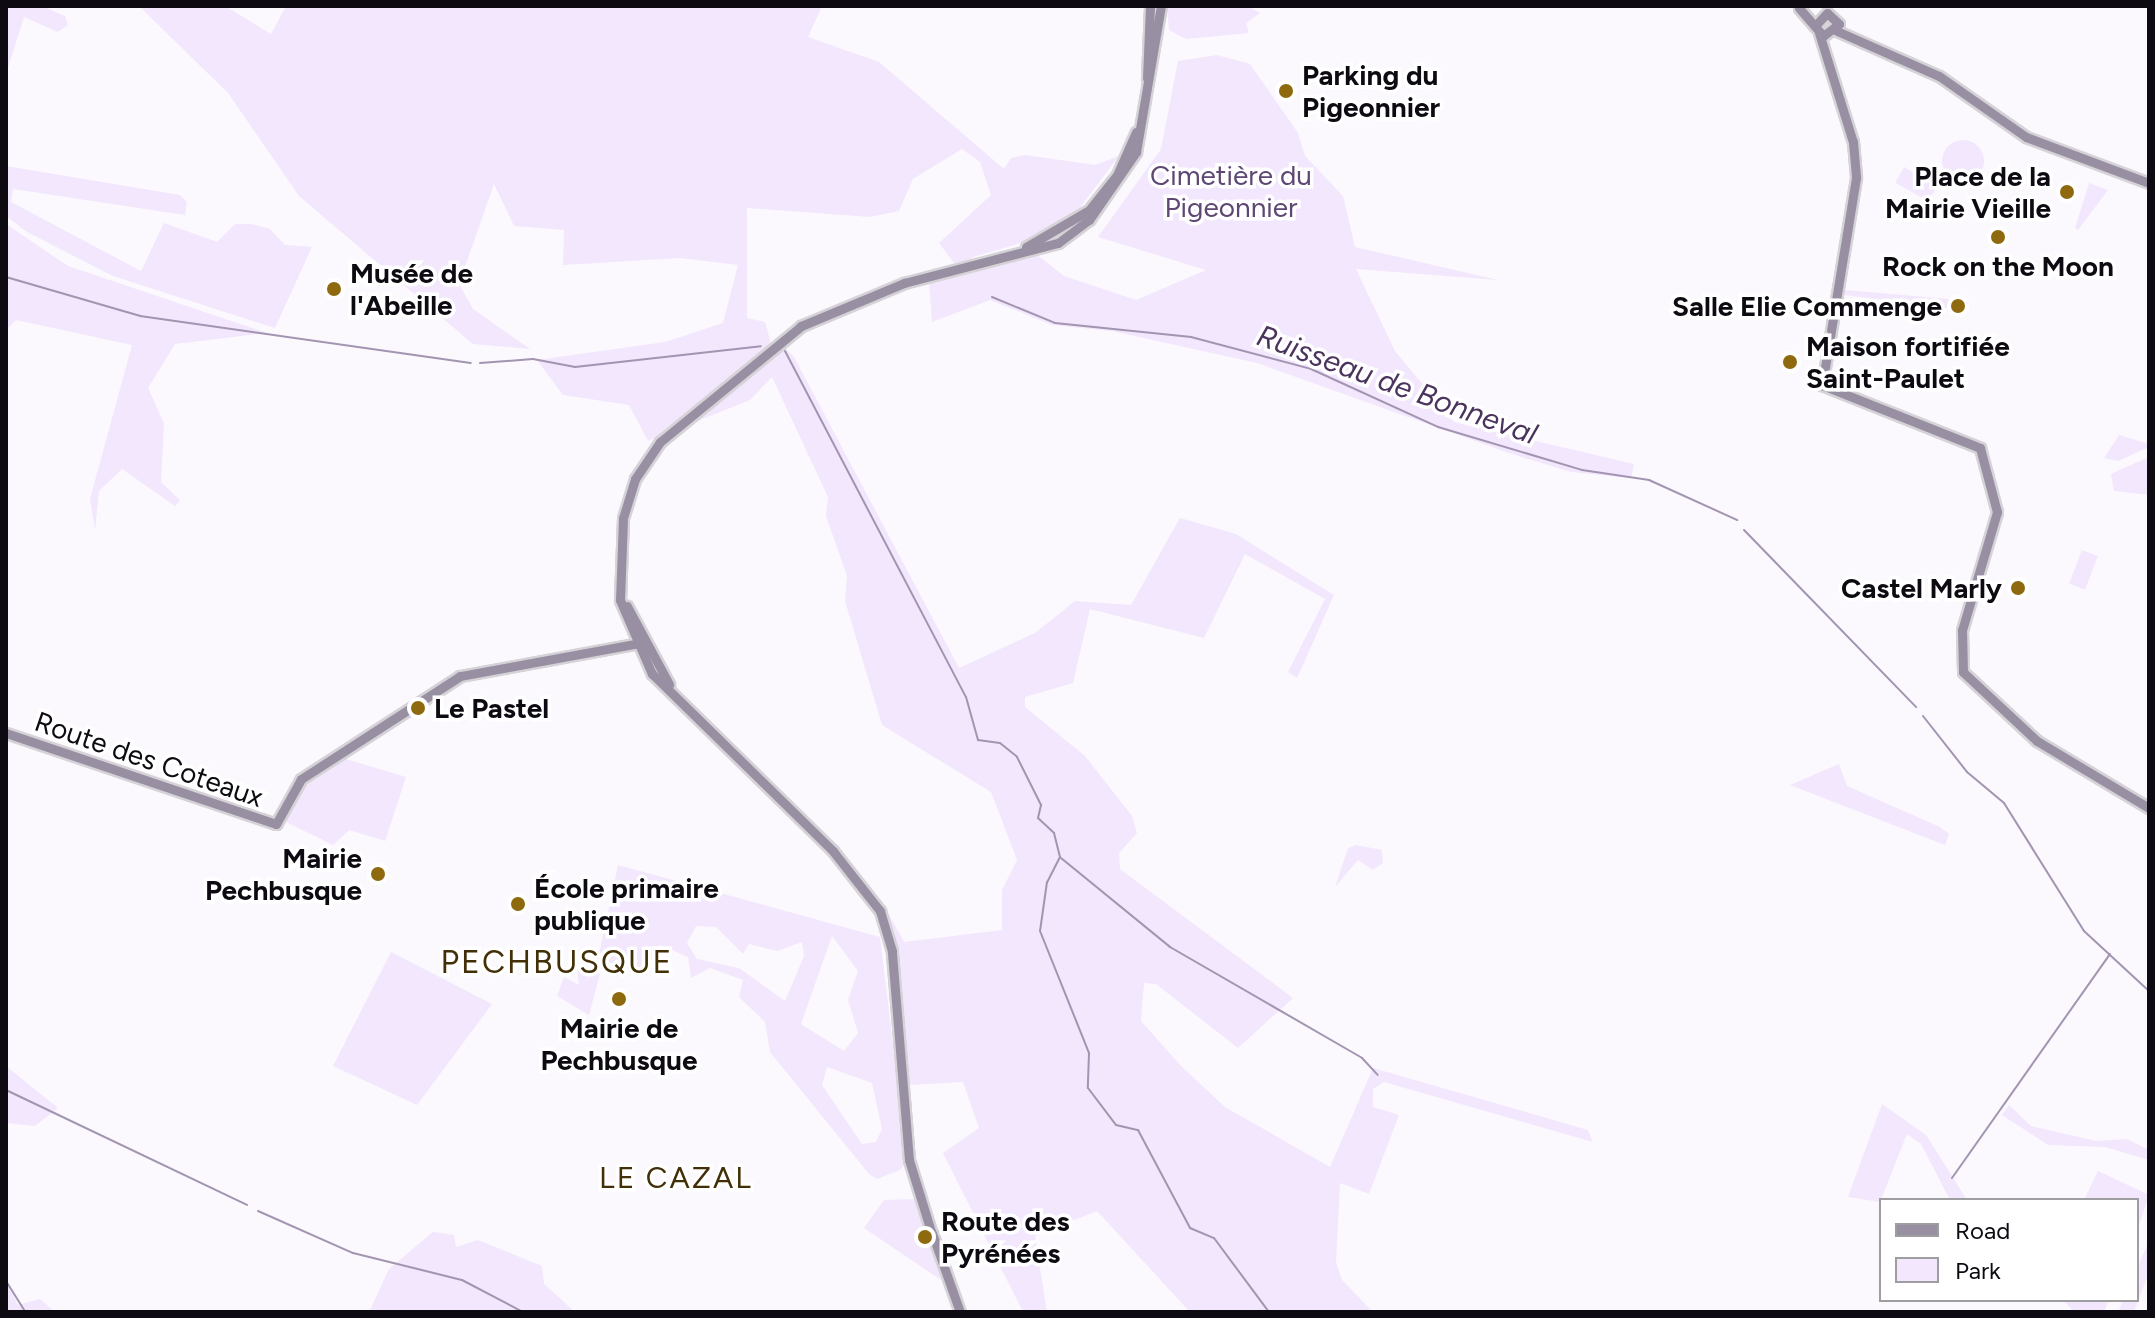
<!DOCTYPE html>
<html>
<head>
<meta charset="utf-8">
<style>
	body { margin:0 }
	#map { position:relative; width:2155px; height:1318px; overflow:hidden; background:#fbf9fd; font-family:Figtree,sans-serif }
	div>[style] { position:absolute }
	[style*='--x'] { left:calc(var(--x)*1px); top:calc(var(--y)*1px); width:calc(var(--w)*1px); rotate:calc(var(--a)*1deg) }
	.green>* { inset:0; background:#f2e7fd; transform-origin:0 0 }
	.round { border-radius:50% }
	.stream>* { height:2px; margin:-1px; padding:0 1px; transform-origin:1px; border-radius:1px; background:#a394b1 }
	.roads { filter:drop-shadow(2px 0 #d5d3d7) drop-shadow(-2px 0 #d5d3d7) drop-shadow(0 2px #d5d3d7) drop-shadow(0 -2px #d5d3d7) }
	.secondary>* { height:9px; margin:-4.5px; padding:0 4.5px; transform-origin:4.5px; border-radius:4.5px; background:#998fa3 }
	.dots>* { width:22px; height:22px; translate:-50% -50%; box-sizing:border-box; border:4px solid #fff; border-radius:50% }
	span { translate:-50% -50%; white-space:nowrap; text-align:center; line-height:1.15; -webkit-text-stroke:7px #fff; paint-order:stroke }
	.poi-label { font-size:28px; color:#0d0a11; font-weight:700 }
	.left { translate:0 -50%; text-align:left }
	.right { translate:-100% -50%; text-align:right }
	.park-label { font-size:28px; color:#5e4873 }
	.street-label { font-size:28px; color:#0d0a11 }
	.water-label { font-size:30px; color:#4a335d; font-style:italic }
	.neighbourhood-label { font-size:30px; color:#422f07; letter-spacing:2px }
	.quarter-label { font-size:32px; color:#422f07; letter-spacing:2px }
	.frame { position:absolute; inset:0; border:8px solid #0d0a11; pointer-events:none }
	.legend { position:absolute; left:1879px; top:1198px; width:260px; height:104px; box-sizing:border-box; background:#fff; border:2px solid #9e9da0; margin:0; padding:10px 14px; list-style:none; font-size:24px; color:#0d0a11 }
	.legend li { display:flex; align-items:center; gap:16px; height:40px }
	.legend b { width:40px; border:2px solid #9e9da0 }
</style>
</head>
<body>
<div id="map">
	<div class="green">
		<i style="clip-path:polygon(6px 6px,42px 6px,65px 16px,68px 25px,58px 32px,24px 17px,6px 74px)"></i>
		<i style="clip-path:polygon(139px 6px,225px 6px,271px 34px,286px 6px,822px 6px,808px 37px,879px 62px,1004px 169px,1011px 158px,1025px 155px,1095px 165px,1119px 156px,1075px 214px,1035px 239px,973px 257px,963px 272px,1036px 254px,1064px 276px,1136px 300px,1206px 270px,1098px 237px,1161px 149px,1178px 61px,1217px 55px,1250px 64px,1298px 133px,1305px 156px,1343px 196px,1355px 247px,1498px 280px,1356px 269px,1395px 351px,1454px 422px,1634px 464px,1631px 478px,1571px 472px,1512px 454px,1257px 363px,1112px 331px,1052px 325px,990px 300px,932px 322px,929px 283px,961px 272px,939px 243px,991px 195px,980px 162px,962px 149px,913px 179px,899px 211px,870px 217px,747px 208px,747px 318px,765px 322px,773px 351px,786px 349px,794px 357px,959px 668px,1035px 633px,1075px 601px,1131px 605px,1180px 518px,1236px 534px,1334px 595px,1297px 678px,1288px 672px,1325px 599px,1245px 554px,1204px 638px,1090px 609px,1073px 683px,1025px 697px,1025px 707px,1085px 756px,1132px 816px,1137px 833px,1119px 853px,1120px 869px,1293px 998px,1238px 1048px,1156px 984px,1144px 983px,1141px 1021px,1181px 1066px,1225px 1107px,1330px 1167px,1373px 1068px,1588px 1130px,1593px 1142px,1384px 1082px,1373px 1089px,1373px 1107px,1399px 1115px,1369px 1194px,1340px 1183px,1336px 1263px,1342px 1280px,1373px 1312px,1190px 1312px,1097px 1211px,1035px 1236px,1047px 1312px,1023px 1312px,943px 1153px,979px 1128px,963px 1082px,909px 1085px,896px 944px,881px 900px,904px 942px,1002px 930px,1002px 890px,1017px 860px,991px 792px,882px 725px,845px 601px,847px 576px,826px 516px,828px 497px,772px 377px,750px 400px,648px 441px,629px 405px,563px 395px,537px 360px,665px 342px,723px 323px,738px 265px,680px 258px,563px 265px,564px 230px,514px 226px,494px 184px,459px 284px,473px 309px,530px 349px,473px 344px,299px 196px,228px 93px)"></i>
		<i style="clip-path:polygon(1167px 6px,1247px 6px,1260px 13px,1246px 23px,1249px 33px,1186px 39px,1169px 30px)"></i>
		<i class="round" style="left:1942px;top:140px;width:42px;height:42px"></i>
		<i style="clip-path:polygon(6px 166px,180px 195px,187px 202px,185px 215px,13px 189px,11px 202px,141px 271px,164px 223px,217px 242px,235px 224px,251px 224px,270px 229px,285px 245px,312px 247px,275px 328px,113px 276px,27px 232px,6px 216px)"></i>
		<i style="left:1904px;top:167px;width:38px;height:18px;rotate:29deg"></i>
		<i style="clip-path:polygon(2089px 183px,2108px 190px,2078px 230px,2075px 228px)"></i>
		<i style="clip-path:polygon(6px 224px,68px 266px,267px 333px,175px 344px,148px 388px,164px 423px,161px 482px,180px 500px,175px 506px,122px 469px,99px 491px,95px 530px,90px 499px,132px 345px,16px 320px,6px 330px)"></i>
		<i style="clip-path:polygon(1844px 290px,1949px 299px,1948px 308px,1844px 295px)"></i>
		<i style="clip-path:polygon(2119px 435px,2149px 444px,2149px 447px,2118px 461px,2104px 458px)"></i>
		<i style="clip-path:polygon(2149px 457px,2149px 495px,2114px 491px,2111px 474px)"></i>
		<i style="left:2082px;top:550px;width:17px;height:36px;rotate:21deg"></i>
		<i style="clip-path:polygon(346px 759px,406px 777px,385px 841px,349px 830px,333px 845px,286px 822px,297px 792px)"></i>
		<i style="clip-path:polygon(1839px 764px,1847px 786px,1940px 827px,1949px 834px,1945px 845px,1790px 785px)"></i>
		<i style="clip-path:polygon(1356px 845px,1382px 850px,1383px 863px,1373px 870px,1358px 860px,1335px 887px,1348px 848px)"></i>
		<i style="clip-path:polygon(evenodd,618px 865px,880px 937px,907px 1161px,900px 1170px,877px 1179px,869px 1174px,770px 1052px,765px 1022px,739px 997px,743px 980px,710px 968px,691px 978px,688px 957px,660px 945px,645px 973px,598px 959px,618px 865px,696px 926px,716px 927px,743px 954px,749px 944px,777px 951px,802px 942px,804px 956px,785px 1001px,739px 968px,697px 959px,687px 943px,696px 926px,618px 865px,832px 936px,858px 971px,848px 1000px,858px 1033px,844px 1051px,801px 1024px,832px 936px,618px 865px,827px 1067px,872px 1083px,882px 1129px,876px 1142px,862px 1144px,822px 1085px,827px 1067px)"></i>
		<i style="clip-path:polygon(391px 952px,492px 1004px,417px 1105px,333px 1066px)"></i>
		<i style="clip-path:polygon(577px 969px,600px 974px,589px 1015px,557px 996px,564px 977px,579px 985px)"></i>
		<i style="clip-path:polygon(6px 1066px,58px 1108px,35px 1126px,6px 1123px)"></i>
		<i style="clip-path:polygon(1882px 1104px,1926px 1135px,1967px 1200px,1950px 1200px,1921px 1144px,1907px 1134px,1880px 1202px,1848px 1197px)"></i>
		<i style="clip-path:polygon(2009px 1105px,2031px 1126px,2096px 1141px,2127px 1139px,2149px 1150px,2149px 1160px,2105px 1147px,2048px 1145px,2002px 1115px)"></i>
		<i style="clip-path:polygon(2098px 1171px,2149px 1195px,2137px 1231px,2137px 1200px,2084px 1200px)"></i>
		<i style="clip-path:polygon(915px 1199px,918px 1210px,941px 1280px,864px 1228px,884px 1200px)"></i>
		<i style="clip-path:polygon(433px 1232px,454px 1235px,456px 1247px,478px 1240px,542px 1266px,544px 1284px,575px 1312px,369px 1312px,389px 1269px)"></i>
		<i style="clip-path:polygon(2149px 1241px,2149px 1272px,2134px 1312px,2118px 1312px,2123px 1300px,2137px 1300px,2137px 1268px)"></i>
		<i style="clip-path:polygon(6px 1282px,18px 1305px,40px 1299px,55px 1312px,6px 1312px)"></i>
		<i style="clip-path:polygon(2063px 1300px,2109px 1300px,2104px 1312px,2074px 1312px)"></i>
	</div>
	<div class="stream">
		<i style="--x:6;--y:277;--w:140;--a:16.2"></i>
		<i style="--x:140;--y:316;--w:334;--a:8.1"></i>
		<i style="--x:992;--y:297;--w:68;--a:22.4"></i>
		<i style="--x:1055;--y:323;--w:137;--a:5.9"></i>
		<i style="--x:1191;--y:337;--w:124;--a:14.9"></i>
		<i style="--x:1311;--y:369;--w:140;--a:24.5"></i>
		<i style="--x:1438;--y:427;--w:150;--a:16.6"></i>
		<i style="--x:1582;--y:470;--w:68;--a:8.5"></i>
		<i style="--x:1649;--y:480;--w:97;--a:24.4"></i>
		<i style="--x:785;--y:351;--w:390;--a:62.4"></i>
		<i style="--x:966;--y:697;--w:45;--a:74.4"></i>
		<i style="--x:978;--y:740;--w:22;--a:8"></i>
		<i style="--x:1000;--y:743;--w:22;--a:39"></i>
		<i style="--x:1017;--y:757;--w:54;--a:63.4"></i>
		<i style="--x:1041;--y:805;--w:13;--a:103"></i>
		<i style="--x:1038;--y:818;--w:22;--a:43"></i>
		<i style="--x:1054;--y:833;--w:25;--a:76"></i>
		<i style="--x:1060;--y:857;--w:28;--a:117"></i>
		<i style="--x:1047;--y:882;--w:49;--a:98.1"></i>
		<i style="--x:1040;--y:931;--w:131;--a:68.1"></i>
		<i style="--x:1089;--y:1053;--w:35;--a:92"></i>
		<i style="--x:1088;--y:1088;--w:46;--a:52.9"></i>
		<i style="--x:1116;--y:1125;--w:23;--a:13"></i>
		<i style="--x:1138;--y:1130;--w:111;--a:62"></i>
		<i style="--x:1190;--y:1228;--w:26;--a:23"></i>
		<i style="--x:1214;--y:1238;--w:92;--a:53.4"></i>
		<i style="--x:480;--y:363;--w:53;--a:-4.3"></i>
		<i style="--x:533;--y:359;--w:43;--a:10.8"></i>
		<i style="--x:575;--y:367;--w:187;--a:-6.4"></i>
		<i style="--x:1744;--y:530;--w:247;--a:45.8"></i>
		<i style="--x:1923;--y:716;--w:71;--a:51.8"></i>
		<i style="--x:1967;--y:772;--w:48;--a:40"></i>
		<i style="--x:2004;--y:803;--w:151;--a:58"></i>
		<i style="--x:2084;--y:931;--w:88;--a:42.7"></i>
		<i style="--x:1061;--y:858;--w:141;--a:39.2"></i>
		<i style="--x:1170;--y:947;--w:222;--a:30"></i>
		<i style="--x:1362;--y:1058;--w:23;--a:47"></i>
		<i style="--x:6;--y:1090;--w:267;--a:25.5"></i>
		<i style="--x:1952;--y:1178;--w:274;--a:-54.8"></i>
		<i style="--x:258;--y:1211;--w:104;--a:23.9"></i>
		<i style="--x:353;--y:1253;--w:112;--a:13.9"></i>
		<i style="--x:462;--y:1280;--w:69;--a:27.7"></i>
		<i style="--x:6;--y:1281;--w:36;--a:58"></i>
	</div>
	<div class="roads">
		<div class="secondary">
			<i style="--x:1799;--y:8;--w:37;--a:49"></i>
			<i style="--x:1823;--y:36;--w:20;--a:-37"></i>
			<i style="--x:1839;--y:24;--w:16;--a:-137"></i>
			<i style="--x:1827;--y:13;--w:16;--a:133"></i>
			<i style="--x:1837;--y:31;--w:111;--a:23.8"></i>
			<i style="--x:1939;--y:76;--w:106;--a:35"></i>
			<i style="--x:2026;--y:137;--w:131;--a:20.5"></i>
			<i style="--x:1819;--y:33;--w:114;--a:72.7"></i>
			<i style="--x:1853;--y:142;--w:36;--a:85"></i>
			<i style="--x:1856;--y:178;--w:210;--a:99.3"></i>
			<i style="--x:1822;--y:385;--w:170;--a:21.7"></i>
			<i style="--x:1980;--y:448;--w:66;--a:75.1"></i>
			<i style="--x:1997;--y:512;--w:123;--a:106.5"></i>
			<i style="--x:1962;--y:630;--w:42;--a:88.6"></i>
			<i style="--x:1963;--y:672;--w:101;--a:43"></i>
			<i style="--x:2037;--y:741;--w:131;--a:30.9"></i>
			<i style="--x:1147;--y:78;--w:72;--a:-87.6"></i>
			<i style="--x:1026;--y:247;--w:73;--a:-30.4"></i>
			<i style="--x:1089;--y:210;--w:45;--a:-51.3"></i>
			<i style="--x:1117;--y:175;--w:47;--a:-66.2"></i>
			<i style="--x:627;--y:606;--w:89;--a:61.7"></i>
			<i style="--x:6;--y:733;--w:285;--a:18.6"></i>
			<i style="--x:276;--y:824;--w:51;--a:-60.9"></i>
			<i style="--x:301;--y:779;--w:189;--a:-32.9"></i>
			<i style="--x:460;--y:676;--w:183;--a:-10.4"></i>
			<i style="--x:932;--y:1233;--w:84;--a:70.5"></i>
			<i style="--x:933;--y:1238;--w:82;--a:-107.1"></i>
			<i style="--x:909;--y:1160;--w:210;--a:-94.7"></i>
			<i style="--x:892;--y:951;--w:42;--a:-106.7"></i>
			<i style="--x:880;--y:911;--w:76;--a:-128.1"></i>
			<i style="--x:833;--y:851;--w:253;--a:-135.6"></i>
			<i style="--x:652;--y:674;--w:81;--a:-113.4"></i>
			<i style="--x:620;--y:600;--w:82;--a:-87.9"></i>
			<i style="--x:623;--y:518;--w:41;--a:-72.9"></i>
			<i style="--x:635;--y:479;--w:45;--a:-56"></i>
			<i style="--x:660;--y:442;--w:183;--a:-39.4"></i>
			<i style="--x:801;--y:326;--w:112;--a:-22.7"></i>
			<i style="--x:904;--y:283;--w:159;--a:-14.6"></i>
			<i style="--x:1058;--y:243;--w:39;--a:-37"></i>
			<i style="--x:1089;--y:220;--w:83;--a:-55.3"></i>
			<i style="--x:1136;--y:152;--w:148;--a:-80.3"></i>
		</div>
	</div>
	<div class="dots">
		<i style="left:1286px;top:91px;background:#8f690e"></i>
		<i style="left:2067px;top:192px;background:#8f690e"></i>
		<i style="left:1998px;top:237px;background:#8f690e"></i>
		<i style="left:334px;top:289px;background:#8f690e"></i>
		<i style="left:1958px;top:306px;background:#8f690e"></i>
		<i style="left:1790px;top:362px;background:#8f690e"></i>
		<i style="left:2018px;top:588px;background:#8f690e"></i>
		<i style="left:418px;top:708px;background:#8f690e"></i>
		<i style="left:378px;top:874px;background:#8f690e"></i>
		<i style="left:518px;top:904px;background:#8f690e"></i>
		<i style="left:619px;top:999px;background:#8f690e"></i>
		<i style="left:925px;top:1237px;background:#8f690e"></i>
	</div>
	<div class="poi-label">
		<span class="left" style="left:1302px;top:91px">Parking du<br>Pigeonnier</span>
		<span class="right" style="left:2051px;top:192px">Place de la<br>Mairie Vieille</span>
		<span style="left:1998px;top:266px">Rock on the Moon</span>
		<span class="left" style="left:350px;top:289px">Musée de<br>l'Abeille</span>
		<span class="right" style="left:1942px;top:306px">Salle Elie Commenge</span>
		<span class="left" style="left:1806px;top:362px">Maison fortifiée<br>Saint-Paulet</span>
		<span class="right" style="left:2002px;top:588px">Castel Marly</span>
		<span class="left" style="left:434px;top:708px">Le Pastel</span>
		<span class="right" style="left:362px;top:874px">Mairie<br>Pechbusque</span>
		<span class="left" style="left:534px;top:904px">École primaire<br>publique</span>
		<span style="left:619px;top:1044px">Mairie de<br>Pechbusque</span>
		<span class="left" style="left:941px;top:1237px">Route des<br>Pyrénées</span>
	</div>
	<div class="park-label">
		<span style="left:1231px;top:191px">Cimetière du<br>Pigeonnier</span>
	</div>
	<div class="street-label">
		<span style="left:149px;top:759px;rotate:19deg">Route des Coteaux</span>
	</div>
	<div class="water-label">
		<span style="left:1397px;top:385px;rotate:20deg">Ruisseau de Bonneval</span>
	</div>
	<div class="neighbourhood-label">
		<span style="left:676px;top:1178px">LE CAZAL</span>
	</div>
	<div class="quarter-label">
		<span style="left:557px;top:962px">PECHBUSQUE</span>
	</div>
	<div class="frame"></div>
	<ul class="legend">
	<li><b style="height:10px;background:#998fa3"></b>Road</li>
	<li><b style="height:22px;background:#f2e7fd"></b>Park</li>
	</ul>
</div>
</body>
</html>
